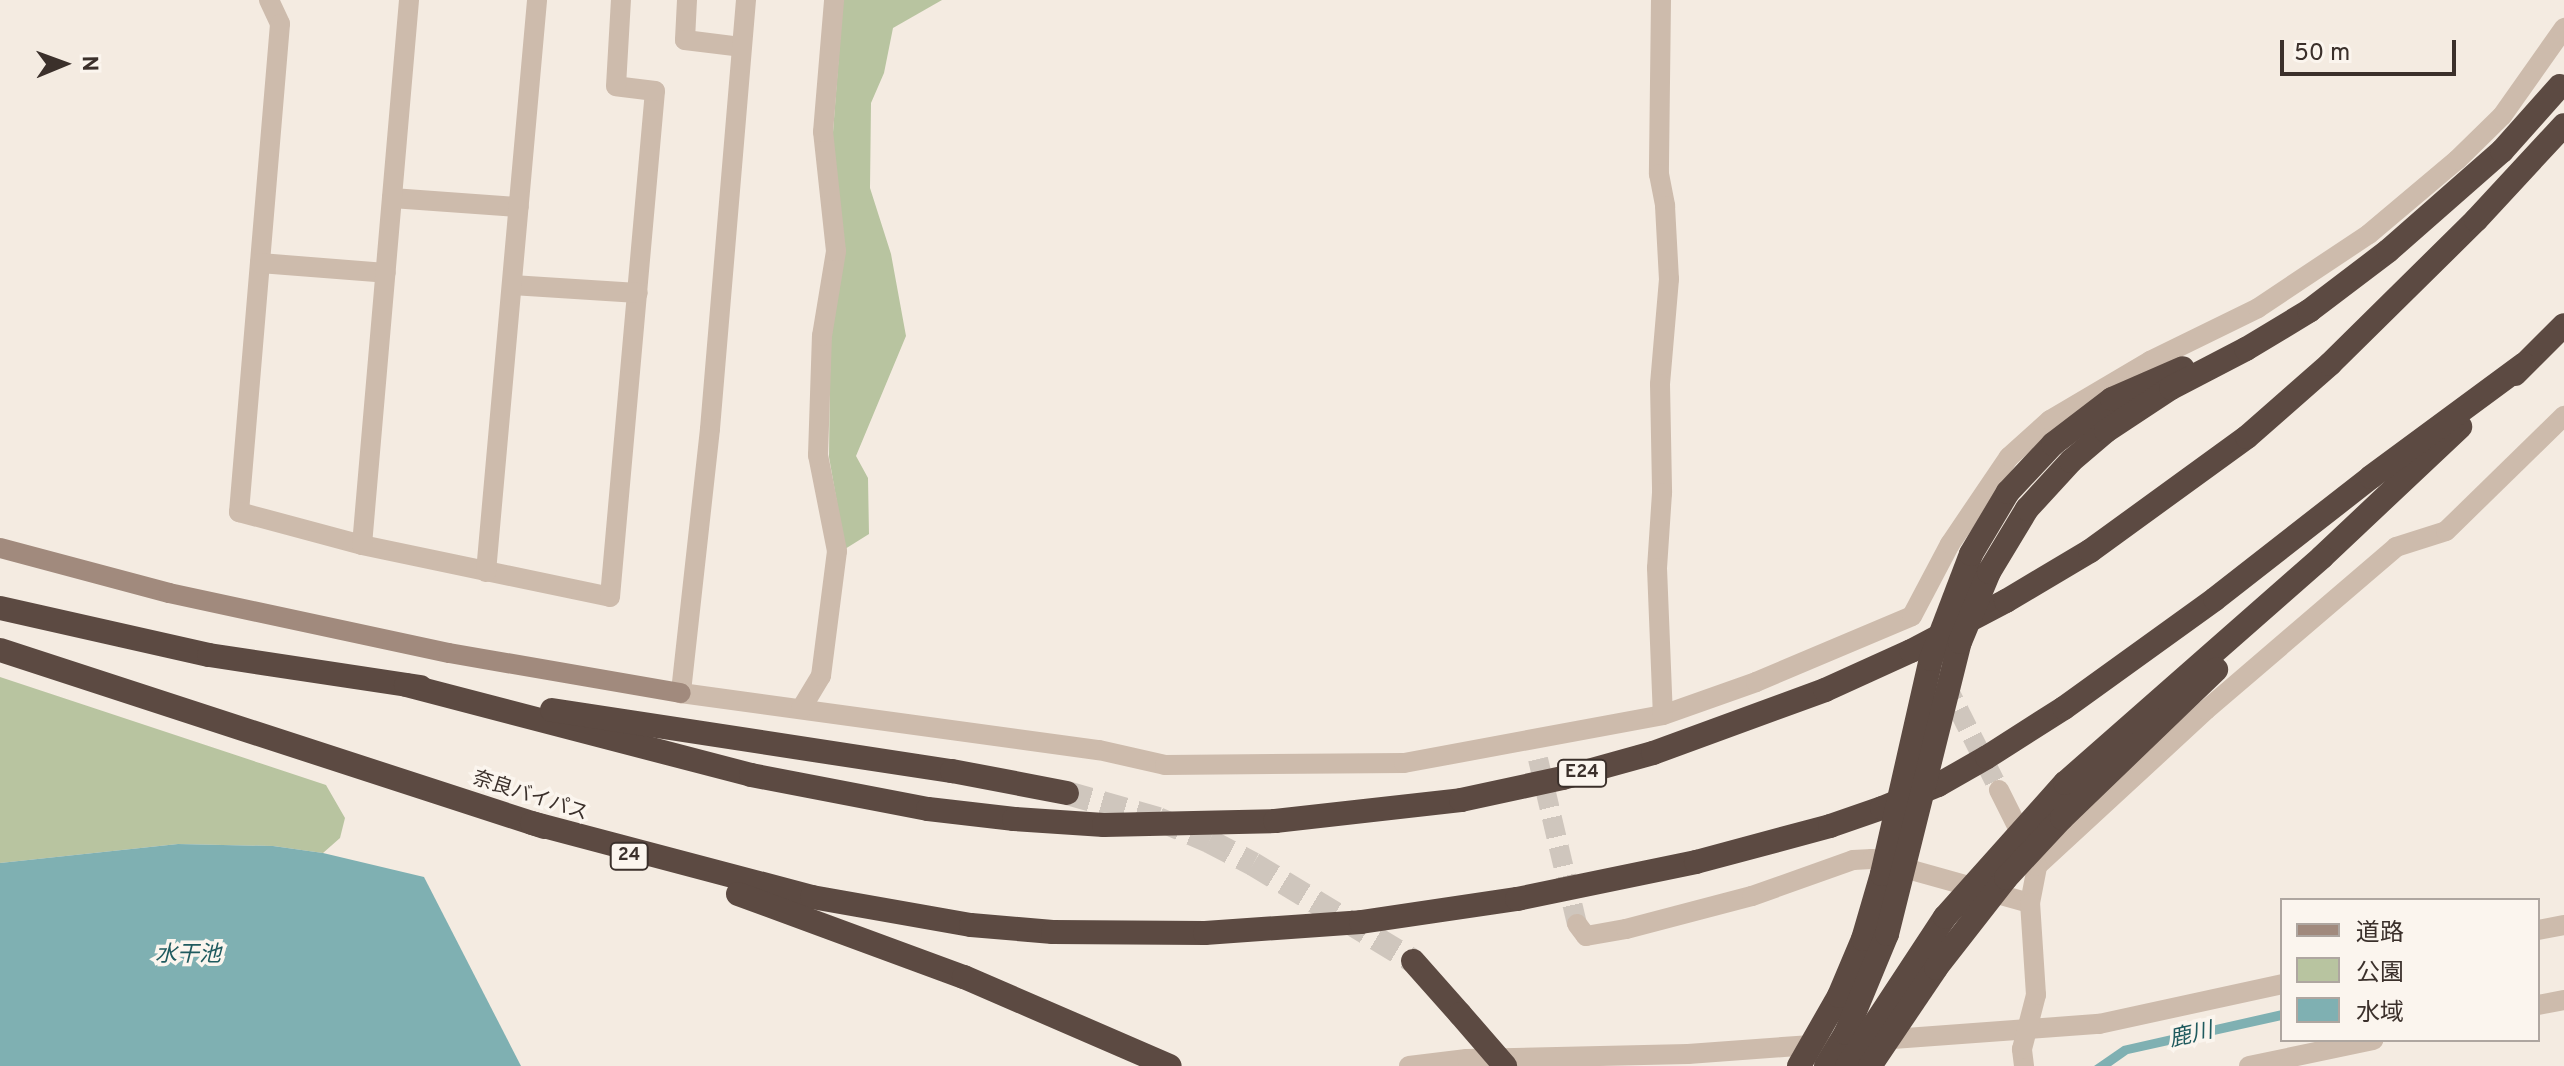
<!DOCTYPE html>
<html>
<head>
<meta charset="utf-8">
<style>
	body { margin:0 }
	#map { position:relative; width:2564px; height:1066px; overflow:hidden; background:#f4ebe1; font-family:Overpass,"Noto Sans JP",sans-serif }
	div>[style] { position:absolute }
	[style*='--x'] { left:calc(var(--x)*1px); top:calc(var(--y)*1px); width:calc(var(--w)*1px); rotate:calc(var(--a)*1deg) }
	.green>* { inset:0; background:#b8c4a0 }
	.water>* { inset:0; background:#7fb0b2 }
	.street-tunnel>* { height:20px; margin-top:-10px; transform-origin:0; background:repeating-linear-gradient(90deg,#cfc6bd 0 20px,transparent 0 30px) }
	.highway-tunnel>* { height:24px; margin-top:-12px; transform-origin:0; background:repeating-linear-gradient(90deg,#cfc6bd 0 24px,transparent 0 36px) }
	.street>* { height:20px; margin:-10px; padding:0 10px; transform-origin:10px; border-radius:10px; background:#cdbbac }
	.secondary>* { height:20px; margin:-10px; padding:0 10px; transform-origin:10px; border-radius:10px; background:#a18a7d }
	.highway>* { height:24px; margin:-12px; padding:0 12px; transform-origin:12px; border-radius:12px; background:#5c4a42 }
	.highway-bridge>* { height:24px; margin:-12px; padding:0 12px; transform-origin:12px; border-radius:12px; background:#5c4a42 }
	span { translate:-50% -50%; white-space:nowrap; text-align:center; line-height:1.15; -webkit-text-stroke:7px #fbf5ee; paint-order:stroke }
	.shield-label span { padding:2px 6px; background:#fbf5ee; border:2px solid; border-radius:6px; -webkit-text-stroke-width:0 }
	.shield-label { font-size:18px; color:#3b302b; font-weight:700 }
	.street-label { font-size:20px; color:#3b302b }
	.water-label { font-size:22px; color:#1f5a5e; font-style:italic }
	.legend { position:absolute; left:2280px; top:898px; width:260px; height:144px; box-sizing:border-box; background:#fbf5ee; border:2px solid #aea6a0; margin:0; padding:10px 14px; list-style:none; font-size:24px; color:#3b302b }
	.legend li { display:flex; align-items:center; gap:16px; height:40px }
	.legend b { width:40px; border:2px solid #aea6a0 }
	.north { position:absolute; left:24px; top:24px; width:80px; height:80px; -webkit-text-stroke:6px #fbf5ee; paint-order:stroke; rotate:89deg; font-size:22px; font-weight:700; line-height:32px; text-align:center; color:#3b302b }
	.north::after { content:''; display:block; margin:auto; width:28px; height:36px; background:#3b302b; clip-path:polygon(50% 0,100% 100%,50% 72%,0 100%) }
	.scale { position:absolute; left:2280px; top:40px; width:176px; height:36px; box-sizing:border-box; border:4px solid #3b302b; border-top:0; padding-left:10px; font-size:24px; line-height:28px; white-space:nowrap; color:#3b302b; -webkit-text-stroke:6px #fbf5ee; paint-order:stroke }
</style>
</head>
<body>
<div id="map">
	<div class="green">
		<i style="clip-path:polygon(843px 0,942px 0,893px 28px,884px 73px,871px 103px,870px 188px,891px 254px,906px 336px,856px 456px,868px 478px,869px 534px,845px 549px,829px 457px,833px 132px)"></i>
		<i style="clip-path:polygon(0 677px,326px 785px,345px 818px,340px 838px,323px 853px,273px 846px,178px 844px,0 863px)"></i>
	</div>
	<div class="water">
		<i style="clip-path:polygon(178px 844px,273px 846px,323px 853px,424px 877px,521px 1066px,0 1066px,0 863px)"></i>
		<i style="clip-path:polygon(2282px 1010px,2282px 1020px,2128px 1054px,2111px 1066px,2094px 1066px,2123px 1046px)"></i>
	</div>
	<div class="street-tunnel">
		<i style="--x:1945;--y:683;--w:120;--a:63.2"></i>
		<i style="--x:1538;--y:759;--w:170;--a:76.7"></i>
	</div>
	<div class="highway-tunnel">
		<i style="--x:1067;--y:793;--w:95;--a:15.9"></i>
		<i style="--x:1158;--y:819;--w:56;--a:23.3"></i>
		<i style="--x:1209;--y:841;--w:50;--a:27.6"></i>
		<i style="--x:1253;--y:864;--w:187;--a:31.2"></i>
	</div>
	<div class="street">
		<i style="--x:269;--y:0;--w:26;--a:65"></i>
		<i style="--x:280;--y:24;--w:490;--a:94.8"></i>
		<i style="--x:239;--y:512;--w:127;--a:15"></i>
		<i style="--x:362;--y:545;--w:253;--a:11.8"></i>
		<i style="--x:610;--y:597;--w:508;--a:-84.92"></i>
		<i style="--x:655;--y:91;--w:39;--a:-173"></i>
		<i style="--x:616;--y:86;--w:86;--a:-86.7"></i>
		<i style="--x:687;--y:0;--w:40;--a:92.9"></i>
		<i style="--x:685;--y:40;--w:56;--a:7.1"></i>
		<i style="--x:746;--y:0;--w:431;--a:94.8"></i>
		<i style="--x:710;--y:429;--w:266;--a:96.3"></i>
		<i style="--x:681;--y:693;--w:422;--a:7.8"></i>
		<i style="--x:1099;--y:750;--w:68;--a:12.8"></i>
		<i style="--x:1165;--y:765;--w:239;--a:-0.5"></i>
		<i style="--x:1404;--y:763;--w:263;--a:-10.5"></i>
		<i style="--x:1663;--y:715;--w:99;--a:-19.5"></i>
		<i style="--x:1756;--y:682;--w:169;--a:-22.9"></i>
		<i style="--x:1912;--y:616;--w:81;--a:-62.2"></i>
		<i style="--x:1950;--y:544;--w:105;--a:-55.9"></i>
		<i style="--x:2009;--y:457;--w:55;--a:-42.1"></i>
		<i style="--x:2050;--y:420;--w:116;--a:-30.5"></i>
		<i style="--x:2150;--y:361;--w:120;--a:-26.1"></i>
		<i style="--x:2258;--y:308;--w:133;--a:-33.7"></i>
		<i style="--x:2369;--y:234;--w:115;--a:-40.1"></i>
		<i style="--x:2457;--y:160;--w:63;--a:-44.4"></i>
		<i style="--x:2502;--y:116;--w:108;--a:-54.8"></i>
		<i style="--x:1661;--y:0;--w:174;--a:90.7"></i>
		<i style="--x:1659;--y:174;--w:33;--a:79"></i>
		<i style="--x:1665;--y:206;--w:73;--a:86.9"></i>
		<i style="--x:1669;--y:279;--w:105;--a:94.9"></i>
		<i style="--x:1660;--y:384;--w:109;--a:88.9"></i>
		<i style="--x:1662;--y:493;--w:75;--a:93.8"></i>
		<i style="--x:1657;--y:568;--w:147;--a:87.7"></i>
		<i style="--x:392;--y:198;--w:127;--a:4.1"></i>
		<i style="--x:260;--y:263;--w:126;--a:4.5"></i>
		<i style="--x:512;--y:285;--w:126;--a:3.6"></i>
		<i style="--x:362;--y:545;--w:547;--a:-85.07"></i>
		<i style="--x:486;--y:572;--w:574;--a:-84.9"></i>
		<i style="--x:801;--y:709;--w:39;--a:-59"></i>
		<i style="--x:821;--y:676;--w:126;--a:-82.7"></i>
		<i style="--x:837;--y:551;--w:98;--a:-101.2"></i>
		<i style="--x:818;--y:455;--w:119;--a:-88.1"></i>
		<i style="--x:822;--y:336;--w:86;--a:-80.6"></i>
		<i style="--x:836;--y:251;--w:120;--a:-96.2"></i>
		<i style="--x:823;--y:132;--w:132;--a:-85.2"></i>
		<i style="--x:2037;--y:866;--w:230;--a:-42.7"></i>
		<i style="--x:2206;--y:710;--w:250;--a:-40.6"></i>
		<i style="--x:2396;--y:547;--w:52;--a:-17.7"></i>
		<i style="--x:2446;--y:531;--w:165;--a:-44.3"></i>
		<i style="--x:1577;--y:924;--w:15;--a:53"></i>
		<i style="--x:1586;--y:936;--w:41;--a:-9.9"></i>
		<i style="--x:1626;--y:929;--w:130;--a:-14.7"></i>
		<i style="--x:1752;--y:896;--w:107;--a:-19.6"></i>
		<i style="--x:1853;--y:860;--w:19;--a:-3"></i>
		<i style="--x:1872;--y:859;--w:164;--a:15.6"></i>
		<i style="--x:2030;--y:903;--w:38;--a:-79"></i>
		<i style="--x:2037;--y:866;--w:85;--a:-116.6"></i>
		<i style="--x:2538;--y:930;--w:26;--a:-11"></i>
		<i style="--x:2538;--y:1005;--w:26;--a:-11"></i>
		<i style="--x:1879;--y:1040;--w:221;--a:-4.2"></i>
		<i style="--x:2099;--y:1024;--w:187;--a:-12.3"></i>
		<i style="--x:1409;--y:1066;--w:58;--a:-6.9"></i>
		<i style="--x:1467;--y:1059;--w:221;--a:-1.3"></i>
		<i style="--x:1688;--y:1054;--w:135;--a:-4.2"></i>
		<i style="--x:2024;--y:1066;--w:17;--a:-97"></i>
		<i style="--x:2022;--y:1049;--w:56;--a:-75.5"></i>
		<i style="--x:2036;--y:995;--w:92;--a:-93.7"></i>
		<i style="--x:2249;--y:1066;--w:127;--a:-11.8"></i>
	</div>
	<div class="secondary">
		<i style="--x:0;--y:548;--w:175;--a:14.9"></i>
		<i style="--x:169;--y:593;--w:286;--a:12.1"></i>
		<i style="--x:449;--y:653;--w:235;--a:9.8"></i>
	</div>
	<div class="highway">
		<i style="--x:2515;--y:374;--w:69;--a:-45"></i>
		<i style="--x:2322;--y:557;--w:190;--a:-43.3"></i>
		<i style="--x:0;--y:608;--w:214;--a:12.7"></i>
		<i style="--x:209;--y:655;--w:214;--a:8.6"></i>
		<i style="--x:0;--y:650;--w:572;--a:18.02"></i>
		<i style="--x:406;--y:685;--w:357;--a:14.6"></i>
		<i style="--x:751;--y:775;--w:180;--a:10.9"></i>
		<i style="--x:928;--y:809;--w:87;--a:6.6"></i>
		<i style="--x:1014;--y:819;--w:90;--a:3.8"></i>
		<i style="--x:1104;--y:825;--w:171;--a:-1.3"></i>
		<i style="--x:1275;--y:821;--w:187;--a:-6.4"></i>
		<i style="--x:1461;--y:800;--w:104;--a:-12.2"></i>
		<i style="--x:1563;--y:778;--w:93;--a:-15.5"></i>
		<i style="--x:1653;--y:753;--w:183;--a:-20.1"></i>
		<i style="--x:1825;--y:690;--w:94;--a:-24.4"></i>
		<i style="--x:1911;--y:651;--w:107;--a:-27.8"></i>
		<i style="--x:2006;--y:601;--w:98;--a:-30.8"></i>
		<i style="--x:2090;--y:551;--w:194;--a:-36"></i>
		<i style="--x:2247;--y:437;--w:111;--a:-41.3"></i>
		<i style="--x:2330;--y:364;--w:205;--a:-44.6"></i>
		<i style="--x:2476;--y:220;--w:129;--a:-47.2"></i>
		<i style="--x:552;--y:710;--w:405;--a:8.7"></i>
		<i style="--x:952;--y:771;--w:117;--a:10.8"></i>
		<i style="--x:532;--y:823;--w:290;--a:14.8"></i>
		<i style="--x:812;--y:897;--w:161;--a:10"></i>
		<i style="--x:971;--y:925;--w:82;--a:4.9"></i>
		<i style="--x:1053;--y:932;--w:152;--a:0.4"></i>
		<i style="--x:1205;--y:933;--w:156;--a:-4"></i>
		<i style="--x:1361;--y:922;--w:158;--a:-8.4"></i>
		<i style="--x:1517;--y:899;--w:183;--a:-11.7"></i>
		<i style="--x:1696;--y:862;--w:139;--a:-15"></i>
		<i style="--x:1830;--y:826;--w:55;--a:-19.1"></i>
		<i style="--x:1882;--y:808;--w:61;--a:-22.3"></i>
		<i style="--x:1938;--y:785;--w:56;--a:-29.7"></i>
		<i style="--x:1987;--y:757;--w:91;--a:-32.5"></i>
		<i style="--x:2064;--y:708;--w:186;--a:-35.8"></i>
		<i style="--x:2215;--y:599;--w:198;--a:-38"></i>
		<i style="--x:2371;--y:477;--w:190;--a:-36.4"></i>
		<i style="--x:738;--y:894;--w:241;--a:20.2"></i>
		<i style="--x:964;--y:977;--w:224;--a:23.4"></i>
		<i style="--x:1413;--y:961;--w:71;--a:48.4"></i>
	</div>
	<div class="highway-bridge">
		<i style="--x:1460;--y:1014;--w:69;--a:49.1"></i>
		<i style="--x:1799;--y:1066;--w:81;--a:-60.3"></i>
		<i style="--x:1839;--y:996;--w:62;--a:-67.2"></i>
		<i style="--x:1863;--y:939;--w:68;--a:-73.7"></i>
		<i style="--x:1882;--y:874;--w:221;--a:-77.2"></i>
		<i style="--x:1931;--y:659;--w:112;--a:-69.1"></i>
		<i style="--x:1971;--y:554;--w:72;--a:-59.2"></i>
		<i style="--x:2008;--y:492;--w:66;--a:-46.8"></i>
		<i style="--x:2053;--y:444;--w:74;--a:-37.3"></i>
		<i style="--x:2112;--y:399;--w:77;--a:-23.6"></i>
		<i style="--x:1826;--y:1066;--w:39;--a:-59"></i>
		<i style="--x:1846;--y:1033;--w:107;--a:-67.5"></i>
		<i style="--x:1887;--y:934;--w:301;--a:-76"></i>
		<i style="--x:1960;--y:642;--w:76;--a:-67.5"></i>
		<i style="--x:1989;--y:572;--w:74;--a:-58.9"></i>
		<i style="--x:2027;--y:509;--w:65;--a:-47.5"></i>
		<i style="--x:2071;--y:461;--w:46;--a:-40.6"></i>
		<i style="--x:2106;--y:431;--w:78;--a:-33.5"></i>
		<i style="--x:2171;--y:388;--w:85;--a:-27.5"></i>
		<i style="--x:2246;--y:349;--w:74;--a:-31.1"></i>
		<i style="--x:2309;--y:311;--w:99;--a:-37.2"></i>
		<i style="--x:2388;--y:251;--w:152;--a:-41.3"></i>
		<i style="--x:2502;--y:151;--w:87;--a:-48.3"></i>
		<i style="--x:1847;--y:1066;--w:178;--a:-56.7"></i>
		<i style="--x:1945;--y:917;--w:180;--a:-48.2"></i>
		<i style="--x:2065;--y:783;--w:342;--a:-41.3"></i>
		<i style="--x:1870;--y:1066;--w:118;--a:-56"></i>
		<i style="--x:1936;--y:968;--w:114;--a:-52.1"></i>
		<i style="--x:2006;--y:878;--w:82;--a:-47"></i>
		<i style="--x:2062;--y:818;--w:214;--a:-43.9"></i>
	</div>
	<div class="shield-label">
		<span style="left:1582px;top:773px">E24</span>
		<span style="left:629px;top:856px">24</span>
	</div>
	<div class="street-label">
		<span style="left:530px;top:797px;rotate:18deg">奈良バイパス</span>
	</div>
	<div class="water-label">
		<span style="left:188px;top:956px">水干池</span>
		<span style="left:2191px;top:1036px;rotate:-13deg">鹿川</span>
	</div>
	<ul class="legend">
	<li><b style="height:10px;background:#a18a7d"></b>道路</li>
	<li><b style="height:22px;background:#b8c4a0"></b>公園</li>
	<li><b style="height:22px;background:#7fb0b2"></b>水域</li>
	</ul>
	<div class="north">N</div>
	<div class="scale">50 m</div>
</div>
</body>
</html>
